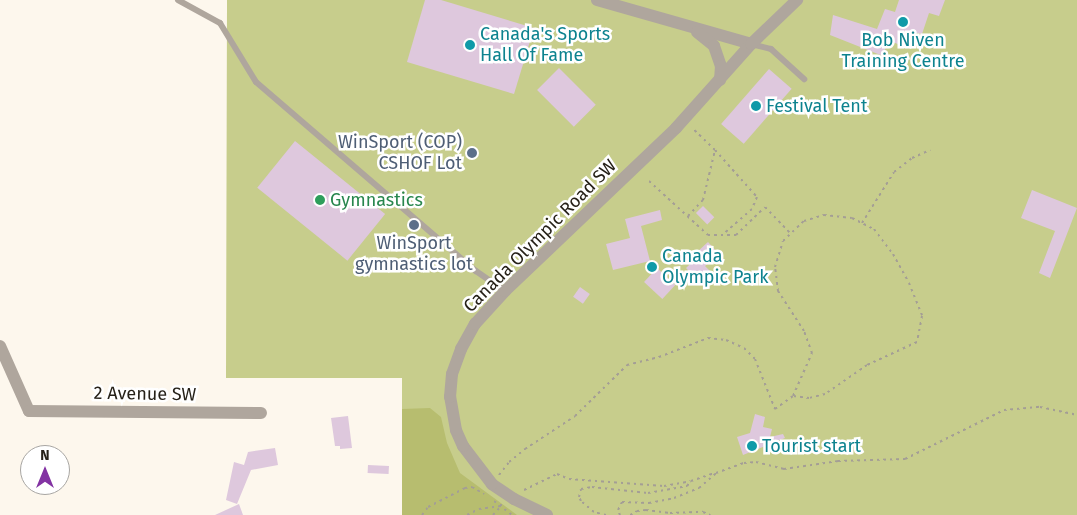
<!DOCTYPE html>
<html>
<head>
<meta charset="utf-8">
<style>
	body { margin:0 }
	#map { position:relative; width:1077px; height:515px; overflow:hidden; background:#fdf7ed; font-family:"Fira Sans",sans-serif }
	div>[style] { position:absolute }
	[style*='--x'] { left:calc(var(--x)*1px); top:calc(var(--y)*1px); width:calc(var(--w)*1px); rotate:calc(var(--a)*1deg) }
	.green>* { inset:0; background:#c7cd8c }
	.forest>* { inset:0; background:#b7bd6f }
	.building>* { inset:0; background:#dec8dd; transform-origin:0 0 }
	.path>* { height:2px; margin-top:-1px; transform-origin:0; background:repeating-linear-gradient(90deg,#a49e95 0 2.5px,transparent 0 6.5px) }
	.lane>* { height:6px; margin:-3px; padding:0 3px; transform-origin:3px; border-radius:3px; background:#afa69d }
	.street>* { height:12px; margin:-6px; padding:0 6px; transform-origin:6px; border-radius:6px; background:#afa69d }
	.dots>* { width:14px; height:14px; translate:-50% -50%; box-sizing:border-box; border:2px solid #fff; border-radius:50% }
	span { translate:-50% -50%; white-space:nowrap; text-align:center; line-height:1.15; -webkit-text-stroke:5px #fff; paint-order:stroke }
	.culture-label { font-size:18px; color:#0d838f }
	.left { translate:0 -50%; text-align:left }
	.service-label { font-size:18px; color:#4e5e75 }
	.right { translate:-100% -50%; text-align:right }
	.leisure-label { font-size:18px; color:#27864d }
	.street-label { font-size:18px; color:#262118 }
	.north { position:absolute; left:20px; top:445px; width:50px; height:50px; box-sizing:border-box; background:#fff; border:1px solid #a8a6a3; border-radius:50%; rotate:0deg; font-size:14px; font-weight:700; line-height:20px; text-align:center; color:#262118 }
	.north::after { content:''; display:block; margin:auto; width:18px; height:22px; background:#8333a3; clip-path:polygon(50% 0,100% 100%,50% 72%,0 100%) }
</style>
</head>
<body>
<div id="map">
	<div class="green">
		<i style="clip-path:polygon(227px 0,1077px 0,1077px 515px,402px 515px,402px 378px,226px 378px)"></i>
	</div>
	<div class="forest">
		<i style="clip-path:polygon(430px 408px,441px 417px,447px 443px,460px 473px,517px 515px,402px 515px,402px 409px)"></i>
	</div>
	<div class="building">
		<i style="clip-path:polygon(425px 0,441px 0,534px 28px,514px 94px,407px 62px)"></i>
		<i style="clip-path:polygon(899px 0,945px 0,939px 16px,929px 13px,922px 34px,911px 32px,905px 47px,888px 40px,883px 56px,830px 35px,833px 15px,877px 29px,885px 9px,895px 12px)"></i>
		<i style="left:559px;top:68px;width:52px;height:31px;rotate:45deg"></i>
		<i style="left:769px;top:69px;width:30px;height:73px;rotate:41deg"></i>
		<i style="left:295px;top:141px;width:116px;height:60px;rotate:39deg"></i>
		<i style="clip-path:polygon(1032px 190px,1077px 208px,1050px 278px,1039px 273px,1055px 231px,1021px 218px)"></i>
		<i style="left:703px;top:206px;width:16px;height:10px;rotate:45deg"></i>
		<i style="clip-path:polygon(660px 210px,662px 220px,641px 226px,650px 261px,613px 270px,606px 244px,630px 238px,625px 219px)"></i>
		<i style="clip-path:polygon(708px 242px,719px 254px,705px 266px,710px 271px,699px 282px,686px 268px,699px 255px,697px 252px)"></i>
		<i style="left:657px;top:268px;width:25px;height:19px;rotate:43deg"></i>
		<i style="left:580px;top:287px;width:12px;height:12px;rotate:35deg"></i>
		<i style="clip-path:polygon(755px 414px,765px 417px,763px 427px,772px 429px,770px 437px,783px 434px,785px 438px,743px 455px,737px 437px,750px 433px)"></i>
		<i style="clip-path:polygon(348px 416px,352px 448px,340px 449px,340px 446px,335px 446px,331px 418px)"></i>
		<i style="clip-path:polygon(275px 448px,278px 465px,251px 470px,237px 504px,226px 500px,234px 462px,244px 465px,248px 452px)"></i>
		<i style="left:368px;top:465px;width:21px;height:8px;rotate:3deg"></i>
		<i style="clip-path:polygon(239px 504px,243px 515px,215px 515px)"></i>
	</div>
	<div class="path">
		<i style="--x:715;--y:150;--w:63;--a:48.2"></i>
		<i style="--x:757;--y:197;--w:13;--a:113"></i>
		<i style="--x:752;--y:209;--w:38;--a:139"></i>
		<i style="--x:649;--y:181;--w:80;--a:42.5"></i>
		<i style="--x:708;--y:235;--w:28;--a:0"></i>
		<i style="--x:736;--y:235;--w:40;--a:-44"></i>
		<i style="--x:765;--y:207;--w:37;--a:46"></i>
		<i style="--x:688;--y:216;--w:22;--a:-47"></i>
		<i style="--x:703;--y:200;--w:51;--a:-76.5"></i>
		<i style="--x:715;--y:150;--w:32;--a:-136"></i>
		<i style="--x:862;--y:223;--w:60;--a:-57.9"></i>
		<i style="--x:894;--y:172;--w:23;--a:-38"></i>
		<i style="--x:912;--y:158;--w:20;--a:-24"></i>
		<i style="--x:499;--y:475;--w:16;--a:-52"></i>
		<i style="--x:509;--y:462;--w:21;--a:-39"></i>
		<i style="--x:525;--y:449;--w:60;--a:-33.4"></i>
		<i style="--x:575;--y:416;--w:73;--a:-44.4"></i>
		<i style="--x:627;--y:365;--w:33;--a:-14"></i>
		<i style="--x:659;--y:357;--w:53;--a:-21.2"></i>
		<i style="--x:708;--y:338;--w:18;--a:6"></i>
		<i style="--x:726;--y:340;--w:20;--a:24"></i>
		<i style="--x:744;--y:348;--w:16;--a:45"></i>
		<i style="--x:755;--y:359;--w:54;--a:68.2"></i>
		<i style="--x:775;--y:409;--w:22;--a:-36"></i>
		<i style="--x:793;--y:396;--w:47;--a:-66.2"></i>
		<i style="--x:812;--y:353;--w:23;--a:-110"></i>
		<i style="--x:804;--y:331;--w:48;--a:-123"></i>
		<i style="--x:778;--y:291;--w:24;--a:-97"></i>
		<i style="--x:775;--y:267;--w:27;--a:-73"></i>
		<i style="--x:783;--y:241;--w:29;--a:-44"></i>
		<i style="--x:804;--y:221;--w:21;--a:-17"></i>
		<i style="--x:824;--y:215;--w:28;--a:6"></i>
		<i style="--x:852;--y:218;--w:25;--a:27"></i>
		<i style="--x:874;--y:229;--w:31;--a:53"></i>
		<i style="--x:893;--y:254;--w:33;--a:61"></i>
		<i style="--x:909;--y:283;--w:35;--a:68"></i>
		<i style="--x:922;--y:316;--w:26;--a:101"></i>
		<i style="--x:917;--y:342;--w:55;--a:155.3"></i>
		<i style="--x:867;--y:365;--w:51;--a:145.4"></i>
		<i style="--x:825;--y:394;--w:16;--a:166"></i>
		<i style="--x:809;--y:398;--w:16;--a:-173"></i>
		<i style="--x:524;--y:490;--w:37;--a:-26"></i>
		<i style="--x:557;--y:474;--w:13;--a:23"></i>
		<i style="--x:569;--y:479;--w:95;--a:4.2"></i>
		<i style="--x:664;--y:486;--w:27;--a:-10"></i>
		<i style="--x:691;--y:481;--w:24;--a:-19"></i>
		<i style="--x:494;--y:501;--w:23;--a:38"></i>
		<i style="--x:422;--y:515;--w:10;--a:-53"></i>
		<i style="--x:428;--y:507;--w:42;--a:-27.2"></i>
		<i style="--x:465;--y:488;--w:7;--a:-8"></i>
		<i style="--x:472;--y:487;--w:14;--a:30"></i>
		<i style="--x:467;--y:515;--w:13;--a:-27"></i>
		<i style="--x:479;--y:509;--w:22;--a:-8"></i>
		<i style="--x:501;--y:506;--w:3;--a:-90"></i>
		<i style="--x:493;--y:515;--w:12;--a:-48"></i>
		<i style="--x:606;--y:515;--w:12;--a:-166"></i>
		<i style="--x:594;--y:512;--w:17;--a:-140"></i>
		<i style="--x:581;--y:501;--w:4;--a:-117"></i>
		<i style="--x:579;--y:497;--w:8;--a:-76"></i>
		<i style="--x:581;--y:489;--w:11;--a:-10"></i>
		<i style="--x:592;--y:487;--w:56;--a:6.1"></i>
		<i style="--x:648;--y:493;--w:40;--a:-10"></i>
		<i style="--x:687;--y:486;--w:6;--a:-51"></i>
		<i style="--x:620;--y:515;--w:5;--a:-112"></i>
		<i style="--x:618;--y:510;--w:9;--a:-63"></i>
		<i style="--x:622;--y:502;--w:27;--a:2"></i>
		<i style="--x:649;--y:503;--w:25;--a:-11"></i>
		<i style="--x:674;--y:498;--w:27;--a:-22"></i>
		<i style="--x:699;--y:488;--w:23;--a:-41"></i>
		<i style="--x:716;--y:473;--w:30;--a:-20"></i>
		<i style="--x:744;--y:463;--w:12;--a:-5"></i>
		<i style="--x:756;--y:462;--w:29;--a:14"></i>
		<i style="--x:784;--y:469;--w:55;--a:-8.4"></i>
		<i style="--x:838;--y:461;--w:67;--a:-1.7"></i>
		<i style="--x:905;--y:459;--w:110;--a:-26.3"></i>
		<i style="--x:1004;--y:410;--w:36;--a:-5"></i>
		<i style="--x:1040;--y:407;--w:38;--a:12"></i>
		<i style="--x:630;--y:515;--w:8;--a:-30"></i>
		<i style="--x:637;--y:511;--w:9;--a:-6"></i>
		<i style="--x:646;--y:510;--w:24;--a:7"></i>
		<i style="--x:670;--y:513;--w:33;--a:-2"></i>
		<i style="--x:703;--y:512;--w:8;--a:23"></i>
	</div>
	<div class="lane">
		<i style="--x:178;--y:0;--w:48;--a:28.7"></i>
		<i style="--x:220;--y:23;--w:69;--a:58.6"></i>
		<i style="--x:256;--y:82;--w:290;--a:40.7"></i>
		<i style="--x:476;--y:271;--w:35;--a:35"></i>
		<i style="--x:751;--y:44;--w:21;--a:14"></i>
		<i style="--x:771;--y:49;--w:45;--a:42.3"></i>
	</div>
	<div class="street">
		<i style="--x:597;--y:0;--w:160;--a:15.9"></i>
		<i style="--x:697;--y:32;--w:22;--a:39"></i>
		<i style="--x:714;--y:46;--w:21;--a:71"></i>
		<i style="--x:721;--y:66;--w:14;--a:94"></i>
		<i style="--x:0;--y:346;--w:71;--a:66"></i>
		<i style="--x:29;--y:411;--w:232;--a:0.5"></i>
		<i style="--x:547;--y:515;--w:37;--a:-154"></i>
		<i style="--x:514;--y:499;--w:27;--a:-146"></i>
		<i style="--x:492;--y:484;--w:48;--a:-127.3"></i>
		<i style="--x:463;--y:446;--w:17;--a:-114"></i>
		<i style="--x:456;--y:430;--w:34;--a:-100"></i>
		<i style="--x:450;--y:397;--w:23;--a:-85"></i>
		<i style="--x:452;--y:374;--w:27;--a:-70"></i>
		<i style="--x:461;--y:349;--w:29;--a:-61"></i>
		<i style="--x:475;--y:324;--w:45;--a:-47.7"></i>
		<i style="--x:505;--y:291;--w:236;--a:-43.6"></i>
		<i style="--x:676;--y:128;--w:113;--a:-48.2"></i>
		<i style="--x:751;--y:44;--w:64;--a:-43.7"></i>
	</div>
	<div class="dots">
		<i style="left:903px;top:22px;background:#0f9aa8"></i>
		<i style="left:470px;top:45px;background:#0f9aa8"></i>
		<i style="left:756px;top:106px;background:#0f9aa8"></i>
		<i style="left:472px;top:153px;background:#5c6f8a"></i>
		<i style="left:320px;top:200px;background:#2e9e5b"></i>
		<i style="left:414px;top:225px;background:#5c6f8a"></i>
		<i style="left:652px;top:267px;background:#0f9aa8"></i>
		<i style="left:752px;top:446px;background:#0f9aa8"></i>
	</div>
	<div class="culture-label">
		<span class="left" style="left:480px;top:45px">Canada's Sports<br>Hall Of Fame</span>
		<span style="left:903px;top:51px">Bob Niven<br>Training Centre</span>
		<span class="left" style="left:766px;top:106px">Festival Tent</span>
		<span class="left" style="left:662px;top:267px">Canada<br>Olympic Park</span>
		<span class="left" style="left:762px;top:446px">Tourist start</span>
	</div>
	<div class="service-label">
		<span class="right" style="left:462px;top:153px">WinSport (COP)<br>CSHOF Lot</span>
		<span style="left:414px;top:254px">WinSport<br>gymnastics lot</span>
	</div>
	<div class="leisure-label">
		<span class="left" style="left:330px;top:200px">Gymnastics</span>
	</div>
	<div class="street-label">
		<span style="left:540px;top:236px;rotate:-45deg">Canada Olympic Road SW</span>
		<span style="left:145px;top:394px;rotate:1deg">2 Avenue SW</span>
	</div>
	<div class="north">N</div>
</div>
</body>
</html>
